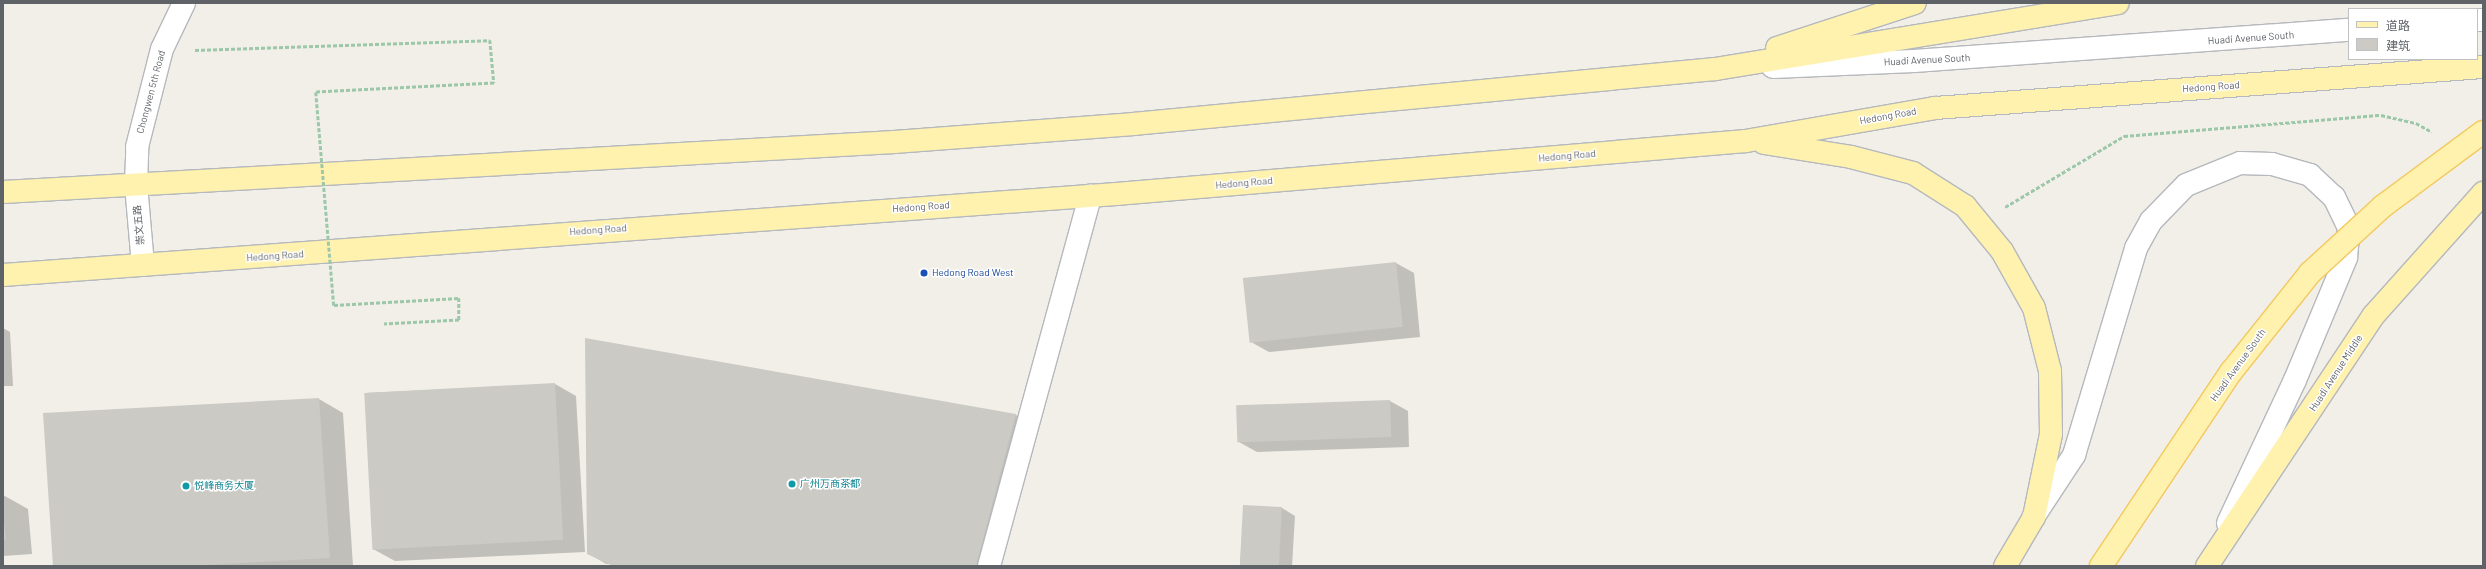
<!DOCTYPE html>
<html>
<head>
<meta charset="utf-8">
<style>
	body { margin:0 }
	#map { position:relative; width:2486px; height:569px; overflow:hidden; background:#f1efe8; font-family:Barlow,"Noto Sans SC",sans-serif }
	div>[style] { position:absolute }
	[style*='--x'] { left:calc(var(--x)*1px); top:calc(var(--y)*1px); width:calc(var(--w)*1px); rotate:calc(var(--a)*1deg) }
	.shadow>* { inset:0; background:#0003 }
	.building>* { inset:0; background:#cccac5; transform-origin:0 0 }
	.path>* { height:2.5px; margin-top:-1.25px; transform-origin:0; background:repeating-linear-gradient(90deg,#9cc7a9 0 4px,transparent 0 6px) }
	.roads { filter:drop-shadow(1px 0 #b5b8bc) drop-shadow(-1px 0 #b5b8bc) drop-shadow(0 1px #b5b8bc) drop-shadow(0 -1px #b5b8bc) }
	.minor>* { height:22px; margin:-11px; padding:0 11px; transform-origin:11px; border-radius:11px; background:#fff }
	.major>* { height:22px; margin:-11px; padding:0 11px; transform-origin:11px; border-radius:11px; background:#fff2af }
	.path-bridge>* { height:2.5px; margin-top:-1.25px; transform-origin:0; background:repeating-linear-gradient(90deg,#9cc7a9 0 4px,transparent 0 6px) }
	.bridges { filter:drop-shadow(1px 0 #f2c960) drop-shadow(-1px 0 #f2c960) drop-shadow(0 1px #f2c960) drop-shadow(0 -1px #f2c960) }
	.major-bridge>* { height:22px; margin:-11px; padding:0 11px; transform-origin:11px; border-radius:11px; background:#fff2af }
	.dots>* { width:11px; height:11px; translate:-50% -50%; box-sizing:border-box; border:2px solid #fff; border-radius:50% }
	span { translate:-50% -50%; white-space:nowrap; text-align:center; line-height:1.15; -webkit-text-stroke:3px #fff; paint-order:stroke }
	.street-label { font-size:10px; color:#5f6368 }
	.transit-label { font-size:10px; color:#164399 }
	.left { translate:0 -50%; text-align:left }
	.culture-label { font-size:10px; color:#0d838f }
	.frame { position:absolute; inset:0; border:4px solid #5f6368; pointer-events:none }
	.legend { position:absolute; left:2348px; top:8px; width:130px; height:52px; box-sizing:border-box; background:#fff; border:1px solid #bfc1c3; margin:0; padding:5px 7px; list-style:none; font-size:12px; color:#5f6368 }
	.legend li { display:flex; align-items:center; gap:8px; height:20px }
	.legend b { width:20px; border:1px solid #bfc1c3 }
</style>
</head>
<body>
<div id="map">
	<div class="shadow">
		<i style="clip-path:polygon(1396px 263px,1414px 273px,1420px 337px,1269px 352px,1251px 342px)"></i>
		<i style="clip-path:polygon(3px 328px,10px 332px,13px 386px,3px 386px)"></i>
		<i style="clip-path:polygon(586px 339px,1016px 415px,1034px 426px,997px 566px,606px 564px,588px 553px)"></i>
		<i style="clip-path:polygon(555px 384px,576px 396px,585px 552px,395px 561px,373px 549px,366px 393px)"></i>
		<i style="clip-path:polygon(319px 399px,343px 413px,353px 566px,54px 566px,44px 414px)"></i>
		<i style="clip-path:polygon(1390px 401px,1408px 411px,1409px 447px,1257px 452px,1239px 442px)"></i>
		<i style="clip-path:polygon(3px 495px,28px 509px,32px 554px,3px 556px)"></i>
		<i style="clip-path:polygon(1244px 506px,1282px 508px,1295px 516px,1292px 566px,1240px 566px)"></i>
	</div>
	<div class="building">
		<i style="left:1396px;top:262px;width:65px;height:154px;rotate:84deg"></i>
		<i style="clip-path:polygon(585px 338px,1016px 414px,976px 566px,613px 566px,587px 554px)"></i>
		<i style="left:555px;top:383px;width:157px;height:191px;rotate:87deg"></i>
		<i style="clip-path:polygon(319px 398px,330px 558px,188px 566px,53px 566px,43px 413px)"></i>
		<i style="left:1390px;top:400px;width:37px;height:154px;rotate:88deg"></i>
		<i style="left:1243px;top:505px;width:39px;height:61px;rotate:3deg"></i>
		<i style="clip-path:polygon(3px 511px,6px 540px,3px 540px)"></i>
	</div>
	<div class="path">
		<i style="--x:195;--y:50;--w:295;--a:-1.9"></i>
		<i style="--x:490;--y:40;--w:43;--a:84.7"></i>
		<i style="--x:494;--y:83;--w:178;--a:177.1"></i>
		<i style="--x:2005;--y:207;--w:139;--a:-30.8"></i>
		<i style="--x:2124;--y:136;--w:258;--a:-4.7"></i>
		<i style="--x:2381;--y:115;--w:36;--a:13"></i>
		<i style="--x:2416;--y:123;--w:18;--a:29"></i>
		<i style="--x:334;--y:305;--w:125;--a:-3.2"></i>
		<i style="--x:459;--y:298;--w:22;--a:90"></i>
		<i style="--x:459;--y:320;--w:75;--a:176.9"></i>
	</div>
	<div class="roads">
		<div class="minor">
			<i style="--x:2477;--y:20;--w:6;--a:0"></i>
			<i style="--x:1773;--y:67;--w:141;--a:-2.4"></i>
			<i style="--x:1914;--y:61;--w:436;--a:-4.1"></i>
			<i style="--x:143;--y:265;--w:80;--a:-95"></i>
			<i style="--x:136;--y:185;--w:38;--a:-88"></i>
			<i style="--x:137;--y:147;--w:101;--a:-75.7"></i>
			<i style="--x:162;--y:49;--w:51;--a:-64.4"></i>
			<i style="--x:2034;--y:516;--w:73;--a:-56.7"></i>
			<i style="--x:2074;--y:455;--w:216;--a:-73.3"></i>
			<i style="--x:2136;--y:248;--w:31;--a:-61"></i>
			<i style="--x:2151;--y:221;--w:50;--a:-45.8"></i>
			<i style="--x:2186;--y:185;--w:58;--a:-22.2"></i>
			<i style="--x:2240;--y:163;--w:32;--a:2"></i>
			<i style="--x:2272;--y:164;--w:40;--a:16"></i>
			<i style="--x:2310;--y:175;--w:33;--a:43"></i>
			<i style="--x:2334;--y:197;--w:34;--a:64"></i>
			<i style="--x:2349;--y:228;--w:30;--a:96"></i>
			<i style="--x:2346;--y:258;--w:132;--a:112.7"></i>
			<i style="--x:2295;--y:380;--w:158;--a:115.1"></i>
			<i style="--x:989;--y:566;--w:384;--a:-74.7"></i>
		</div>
		<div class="major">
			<i style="--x:1777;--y:48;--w:145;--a:-18.1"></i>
			<i style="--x:1764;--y:143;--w:88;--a:9.1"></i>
			<i style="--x:1851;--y:157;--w:64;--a:14.5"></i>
			<i style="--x:1913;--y:173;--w:62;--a:32.4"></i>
			<i style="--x:1965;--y:206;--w:58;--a:50.6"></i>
			<i style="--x:2002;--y:251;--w:65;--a:60.7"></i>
			<i style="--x:2034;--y:308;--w:65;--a:75.7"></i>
			<i style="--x:2050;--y:371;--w:63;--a:89.1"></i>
			<i style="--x:2051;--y:434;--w:85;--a:101.6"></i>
			<i style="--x:2034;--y:517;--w:57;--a:120.6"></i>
			<i style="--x:3;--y:192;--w:893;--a:-3.21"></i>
			<i style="--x:895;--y:142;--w:239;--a:-4.3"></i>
			<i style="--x:1133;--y:124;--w:585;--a:-5.4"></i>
			<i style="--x:1715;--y:69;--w:408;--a:-9.3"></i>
			<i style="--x:3;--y:275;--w:1116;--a:-4.16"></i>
			<i style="--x:1116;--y:194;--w:632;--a:-4.81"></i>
			<i style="--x:1746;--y:141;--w:192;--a:-9.9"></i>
			<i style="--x:1935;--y:108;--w:550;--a:-4.28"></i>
			<i style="--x:2207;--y:566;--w:301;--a:-56.4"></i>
			<i style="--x:2374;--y:315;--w:164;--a:-48.2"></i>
		</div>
	</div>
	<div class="path-bridge">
		<i style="--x:316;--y:92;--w:214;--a:85.2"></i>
	</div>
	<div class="bridges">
		<div class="major-bridge">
			<i style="--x:2101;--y:566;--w:234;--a:-56.2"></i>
			<i style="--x:2231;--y:372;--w:127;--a:-51.4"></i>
			<i style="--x:2310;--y:273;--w:99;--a:-42.5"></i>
			<i style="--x:2383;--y:206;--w:124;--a:-36.5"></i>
		</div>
	</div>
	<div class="dots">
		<i style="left:924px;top:273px;background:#1a4fb4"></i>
		<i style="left:792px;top:484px;background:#0f9aa8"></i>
		<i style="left:186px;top:486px;background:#0f9aa8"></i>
	</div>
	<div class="street-label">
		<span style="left:2251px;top:38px;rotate:-4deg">Huadi Avenue South</span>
		<span style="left:1927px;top:60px;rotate:-3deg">Huadi Avenue South</span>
		<span style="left:2211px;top:87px;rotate:-4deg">Hedong Road</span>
		<span style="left:151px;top:92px;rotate:-75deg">Chongwen 5th Road</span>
		<span style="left:1888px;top:116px;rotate:-10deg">Hedong Road</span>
		<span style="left:1567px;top:156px;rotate:-5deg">Hedong Road</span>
		<span style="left:1244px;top:183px;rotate:-5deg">Hedong Road</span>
		<span style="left:921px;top:207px;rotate:-4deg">Hedong Road</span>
		<span style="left:139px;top:225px;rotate:-95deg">崇文五路</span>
		<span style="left:598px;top:230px;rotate:-4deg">Hedong Road</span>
		<span style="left:275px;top:256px;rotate:-4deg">Hedong Road</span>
		<span style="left:2238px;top:365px;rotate:-54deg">Huadi Avenue South</span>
		<span style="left:2336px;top:373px;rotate:-57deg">Huadi Avenue Middle</span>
	</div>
	<div class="transit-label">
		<span class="left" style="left:932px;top:273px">Hedong Road West</span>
	</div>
	<div class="culture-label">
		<span class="left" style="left:800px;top:484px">广州万商茶都</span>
		<span class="left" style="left:194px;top:486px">悦峰商务大厦</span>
	</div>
	<div class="frame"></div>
	<ul class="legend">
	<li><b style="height:5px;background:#fff2af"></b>道路</li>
	<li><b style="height:11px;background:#cccac5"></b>建筑</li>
	</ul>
</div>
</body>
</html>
